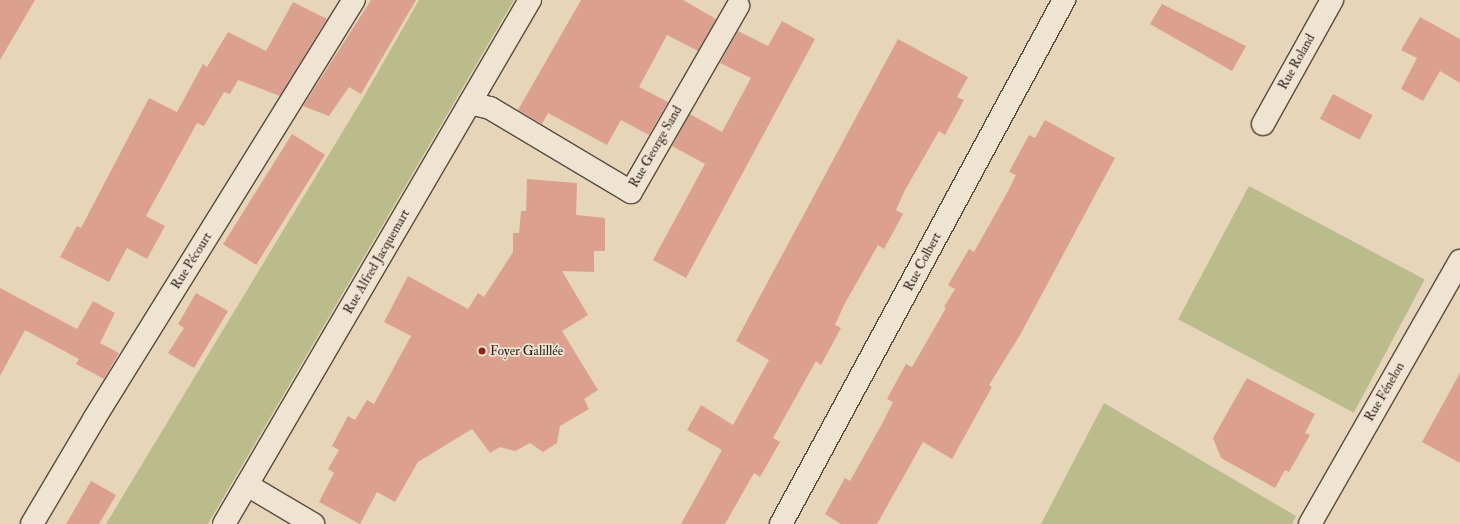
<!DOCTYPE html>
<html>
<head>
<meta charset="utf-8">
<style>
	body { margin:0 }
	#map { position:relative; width:1460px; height:524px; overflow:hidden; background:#e7d5b9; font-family:"IM FELL Double Pica",serif }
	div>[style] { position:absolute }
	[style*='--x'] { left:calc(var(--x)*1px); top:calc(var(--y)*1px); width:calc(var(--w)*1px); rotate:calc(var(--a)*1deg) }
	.green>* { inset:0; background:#babc8c; transform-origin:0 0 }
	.building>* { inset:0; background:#dca18e; transform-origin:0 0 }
	.roads { filter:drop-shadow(1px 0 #584c41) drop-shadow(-1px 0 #584c41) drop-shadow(0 1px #584c41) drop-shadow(0 -1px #584c41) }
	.street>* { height:22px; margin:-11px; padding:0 11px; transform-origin:11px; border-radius:11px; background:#efe4d2 }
	.dots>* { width:11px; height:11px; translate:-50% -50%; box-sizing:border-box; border:2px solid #efe4d2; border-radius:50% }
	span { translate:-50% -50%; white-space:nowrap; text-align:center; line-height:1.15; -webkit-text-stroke:3.5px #efe4d2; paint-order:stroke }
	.street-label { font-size:13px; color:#291e19 }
	.poi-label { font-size:13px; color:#291e19 }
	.left { translate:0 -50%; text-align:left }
</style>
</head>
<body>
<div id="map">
	<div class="green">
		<i style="clip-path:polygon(419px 0,514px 0,208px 524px,106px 524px,363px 98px)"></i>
		<i style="left:1249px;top:186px;width:199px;height:151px;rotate:28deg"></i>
		<i style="clip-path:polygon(1104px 403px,1296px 516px,1292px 524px,1041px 524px)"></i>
	</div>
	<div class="building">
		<i style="clip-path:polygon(0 0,35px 0,0 60px)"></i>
		<i style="clip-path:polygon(371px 0,416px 0,361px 94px,349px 87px,329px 116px,303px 106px)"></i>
		<i style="clip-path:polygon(581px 0,683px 0,716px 19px,698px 51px,667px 35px,639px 87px,668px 102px,649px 135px,621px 120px,607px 145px,548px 113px,542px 124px,518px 110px)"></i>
		<i style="clip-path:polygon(293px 2px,327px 19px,280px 96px,238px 80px,230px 94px,224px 92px,204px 126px,197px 123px,146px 216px,165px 226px,147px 259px,127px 248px,109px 282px,60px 257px,77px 226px,81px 228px,149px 98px,177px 112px,203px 64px,207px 67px,228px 32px,266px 51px)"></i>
		<i style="clip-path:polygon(1162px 4px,1246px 46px,1232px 71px,1150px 24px)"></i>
		<i style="clip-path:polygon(1420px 17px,1460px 39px,1460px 83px,1440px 71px,1423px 101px,1401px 89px,1417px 58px,1401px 50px)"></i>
		<i style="clip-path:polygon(782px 21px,815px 39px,686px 278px,653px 260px,705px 164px,672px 146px,690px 114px,722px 132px,751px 78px,720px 63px,738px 31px,768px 46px)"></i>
		<i style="clip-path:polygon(898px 39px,968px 77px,957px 97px,964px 100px,945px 135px,939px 131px,905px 190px,896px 210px,903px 214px,884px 249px,878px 245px,844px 305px,835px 325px,841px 328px,821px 365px,816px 361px,773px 438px,780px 442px,760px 477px,754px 473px,725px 524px,681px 524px,722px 450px,687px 430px,701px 405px,733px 425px,769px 360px,736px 341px)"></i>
		<i style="left:1333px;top:94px;width:45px;height:28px;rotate:28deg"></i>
		<i style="clip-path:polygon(1045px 120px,1115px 158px,1020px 335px,989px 385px,992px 387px,952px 459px,923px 442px,877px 524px,841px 524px,825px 514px,845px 478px,850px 481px,883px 422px,893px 402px,887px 399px,906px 364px,912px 367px,946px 308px,944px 307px,955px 289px,948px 285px,969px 249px,974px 252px,1007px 193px,1016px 175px,1009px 172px,1029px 135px,1035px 138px)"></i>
		<i style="left:292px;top:134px;width:39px;height:130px;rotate:32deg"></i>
		<i style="clip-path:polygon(527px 179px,577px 183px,576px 215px,605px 218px,605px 251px,594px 251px,594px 272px,562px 271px,588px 315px,562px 331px,598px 390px,584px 399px,589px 409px,560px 426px,557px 443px,543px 452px,530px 443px,515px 451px,500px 447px,490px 453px,472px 429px,418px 462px,395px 502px,377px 492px,360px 524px,319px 502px,334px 473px,328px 469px,339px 450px,332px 446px,348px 416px,355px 420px,367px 400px,374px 404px,411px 336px,384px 322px,408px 276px,468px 309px,478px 293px,484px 297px,513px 252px,513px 233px,519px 233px,521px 211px,526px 211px)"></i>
		<i style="clip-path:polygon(0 288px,77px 329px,93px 301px,115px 313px,100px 343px,119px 353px,104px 379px,76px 364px,79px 359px,25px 330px,0 376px)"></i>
		<i style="clip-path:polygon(196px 293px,228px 311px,194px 368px,168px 353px,184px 328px,178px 324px)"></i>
		<i style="clip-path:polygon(1460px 373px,1460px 463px,1422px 442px)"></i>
		<i style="clip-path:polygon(1247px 378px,1315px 414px,1305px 433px,1310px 435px,1289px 472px,1285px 470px,1275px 488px,1221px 458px,1213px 438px)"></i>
		<i style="clip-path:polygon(91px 481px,116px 495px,99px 524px,66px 524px)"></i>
	</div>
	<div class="roads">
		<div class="street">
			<i style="--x:470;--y:103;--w:21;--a:14"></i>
			<i style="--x:490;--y:108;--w:164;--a:30.8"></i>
			<i style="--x:631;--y:192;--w:215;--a:-60.1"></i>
			<i style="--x:1263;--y:124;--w:142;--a:-60.9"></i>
			<i style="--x:247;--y:485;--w:77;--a:30.6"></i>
			<i style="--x:32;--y:524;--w:122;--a:-59.4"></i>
			<i style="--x:94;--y:419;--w:493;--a:-58.2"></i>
			<i style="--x:224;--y:524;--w:607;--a:-59.72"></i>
			<i style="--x:781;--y:524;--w:596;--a:-61.63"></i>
			<i style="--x:1310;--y:524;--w:303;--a:-60.3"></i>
		</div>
	</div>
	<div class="dots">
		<i style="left:482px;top:351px;background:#8f2418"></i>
	</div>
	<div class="street-label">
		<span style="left:1297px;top:62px;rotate:-61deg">Rue Roland</span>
		<span style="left:656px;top:147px;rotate:-60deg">Rue George Sand</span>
		<span style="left:192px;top:261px;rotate:-58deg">Rue Pécourt</span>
		<span style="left:377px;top:262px;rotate:-60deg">Rue Alfred Jacquemart</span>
		<span style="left:923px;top:262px;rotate:-62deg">Rue Colbert</span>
		<span style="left:1385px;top:392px;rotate:-60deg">Rue Fénelon</span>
	</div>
	<div class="poi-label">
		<span class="left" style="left:490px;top:351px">Foyer Galillée</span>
	</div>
</div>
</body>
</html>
